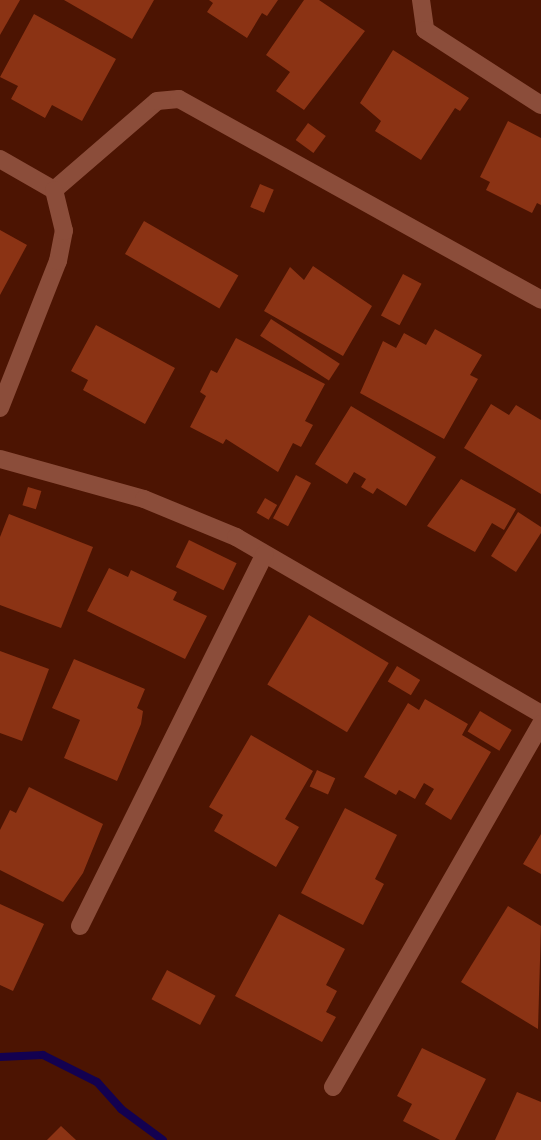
<!DOCTYPE html>
<html>
<head>
<meta charset="utf-8">
<style>
	body { margin:0 }
	#map { position:relative; width:541px; height:1140px; overflow:hidden; background:#4c1402; font-family:Literata,serif }
	div>[style] { position:absolute }
	[style*='--x'] { left:calc(var(--x)*1px); top:calc(var(--y)*1px); width:calc(var(--w)*1px); rotate:calc(var(--a)*1deg) }
	.stream>* { height:8px; margin:-4px; padding:0 4px; transform-origin:4px; border-radius:4px; background:#130150 }
	.building>* { inset:0; background:#8b3314; transform-origin:0 0 }
	.street>* { height:18px; margin:-9px; padding:0 9px; transform-origin:9px; border-radius:9px; background:#8b4d3a }
	span { translate:-50% -50%; white-space:nowrap; text-align:center; line-height:1.15; -webkit-text-stroke:4.5px #220a04; paint-order:stroke }
</style>
</head>
<body>
<div id="map">
	<div class="stream">
		<i style="--x:0;--y:1057;--w:43;--a:-2.7"></i>
		<i style="--x:43;--y:1055;--w:60;--a:26.6"></i>
		<i style="--x:97;--y:1082;--w:36;--a:48"></i>
		<i style="--x:121;--y:1109;--w:52;--a:36.4"></i>
	</div>
	<div class="building">
		<i style="clip-path:polygon(0 0,20px 0,0 35px)"></i>
		<i style="clip-path:polygon(64px 0,154px 0,132px 39px)"></i>
		<i style="clip-path:polygon(209px 0,278px 0,267px 16px,262px 13px,247px 38px,207px 12px,213px 3px)"></i>
		<i style="clip-path:polygon(304px 0,319px 0,365px 31px,304px 110px,276px 91px,290px 72px,266px 55px)"></i>
		<i style="clip-path:polygon(34px 14px,116px 59px,82px 121px,52px 105px,45px 118px,11px 99px,18px 86px,0 77px)"></i>
		<i style="clip-path:polygon(393px 50px,469px 98px,460px 111px,455px 108px,421px 160px,375px 131px,381px 121px,360px 103px)"></i>
		<i style="clip-path:polygon(508px 121px,541px 138px,541px 205px,537px 203px,532px 213px,486px 190px,490px 182px,480px 177px)"></i>
		<i style="left:308px;top:123px;width:22px;height:21px;rotate:36deg"></i>
		<i style="left:260px;top:184px;width:15px;height:25px;rotate:23deg"></i>
		<i style="left:144px;top:221px;width:109px;height:38px;rotate:30deg"></i>
		<i style="clip-path:polygon(0 230px,27px 245px,0 295px)"></i>
		<i style="clip-path:polygon(313px 266px,372px 306px,343px 356px,264px 311px,290px 267px,304px 280px)"></i>
		<i style="left:403px;top:274px;width:21px;height:47px;rotate:28deg"></i>
		<i style="left:271px;top:319px;width:82px;height:20px;rotate:33deg"></i>
		<i style="clip-path:polygon(96px 325px,175px 368px,145px 424px,83px 390px,88px 380px,71px 371px)"></i>
		<i style="clip-path:polygon(435px 329px,482px 355px,470px 375px,478px 379px,444px 439px,360px 393px,383px 341px,396px 348px,404px 333px,426px 345px)"></i>
		<i style="clip-path:polygon(236px 338px,325px 384px,305px 421px,313px 425px,301px 447px,293px 443px,278px 472px,226px 439px,223px 444px,190px 427px,206px 396px,200px 392px,211px 370px,217px 373px)"></i>
		<i style="clip-path:polygon(491px 404px,509px 415px,516px 405px,541px 420px,541px 494px,464px 448px)"></i>
		<i style="clip-path:polygon(351px 406px,436px 457px,406px 506px,377px 488px,373px 494px,361px 487px,366px 479px,354px 472px,347px 484px,315px 464px)"></i>
		<i style="left:296px;top:475px;width:17px;height:49px;rotate:28deg"></i>
		<i style="clip-path:polygon(461px 479px,516px 509px,504px 530px,492px 523px,475px 552px,427px 526px)"></i>
		<i style="left:28px;top:487px;width:14px;height:19px;rotate:17deg"></i>
		<i style="left:265px;top:498px;width:14px;height:17px;rotate:30deg"></i>
		<i style="clip-path:polygon(518px 512px,541px 527px,541px 533px,516px 572px,491px 556px)"></i>
		<i style="clip-path:polygon(9px 514px,93px 547px,61px 628px,0 605px,0 537px)"></i>
		<i style="left:189px;top:540px;width:53px;height:30px;rotate:26deg"></i>
		<i style="clip-path:polygon(109px 568px,128px 577px,131px 570px,177px 592px,173px 600px,207px 616px,185px 659px,87px 611px)"></i>
		<i style="left:309px;top:615px;width:93px;height:81px;rotate:31deg"></i>
		<i style="clip-path:polygon(0 651px,49px 669px,22px 741px,0 733px)"></i>
		<i style="clip-path:polygon(74px 659px,145px 689px,137px 708px,143px 711px,141px 724px,117px 781px,64px 758px,80px 720px,52px 708px)"></i>
		<i style="left:397px;top:666px;width:27px;height:18px;rotate:31deg"></i>
		<i style="clip-path:polygon(425px 699px,468px 724px,462px 735px,491px 752px,451px 820px,425px 804px,434px 789px,424px 783px,415px 799px,399px 790px,396px 795px,364px 777px,408px 703px,419px 710px)"></i>
		<i style="left:480px;top:711px;width:37px;height:24px;rotate:31deg"></i>
		<i style="clip-path:polygon(251px 735px,313px 771px,285px 819px,299px 827px,276px 867px,214px 831px,223px 815px,209px 807px)"></i>
		<i style="left:317px;top:770px;width:20px;height:18px;rotate:24deg"></i>
		<i style="clip-path:polygon(29px 787px,103px 824px,83px 873px,63px 902px,0 870px,0 830px,10px 810px,16px 813px)"></i>
		<i style="clip-path:polygon(345px 808px,397px 835px,375px 879px,384px 884px,363px 925px,301px 893px)"></i>
		<i style="clip-path:polygon(541px 834px,541px 874px,523px 864px)"></i>
		<i style="clip-path:polygon(0 904px,44px 924px,13px 991px,0 985px)"></i>
		<i style="clip-path:polygon(508px 906px,541px 926px,538px 1029px,461px 982px)"></i>
		<i style="clip-path:polygon(279px 914px,345px 949px,326px 985px,337px 991px,326px 1012px,336px 1017px,322px 1042px,235px 996px)"></i>
		<i style="left:167px;top:970px;width:55px;height:33px;rotate:28deg"></i>
		<i style="clip-path:polygon(422px 1048px,486px 1079px,455px 1140px,440px 1140px,403px 1121px,412px 1104px,397px 1096px)"></i>
		<i style="clip-path:polygon(517px 1092px,541px 1102px,541px 1140px,495px 1140px)"></i>
		<i style="clip-path:polygon(61px 1126px,76px 1140px,47px 1140px)"></i>
	</div>
	<div class="street">
		<i style="--x:421;--y:0;--w:30;--a:82"></i>
		<i style="--x:425;--y:30;--w:138;--a:32.9"></i>
		<i style="--x:0;--y:159;--w:62;--a:29.9"></i>
		<i style="--x:54;--y:190;--w:136;--a:-40.8"></i>
		<i style="--x:157;--y:101;--w:22;--a:-5"></i>
		<i style="--x:179;--y:99;--w:414;--a:29"></i>
		<i style="--x:0;--y:408;--w:158;--a:-68.5"></i>
		<i style="--x:58;--y:261;--w:31;--a:-79"></i>
		<i style="--x:64;--y:231;--w:42;--a:-103.7"></i>
		<i style="--x:0;--y:459;--w:149;--a:15.5"></i>
		<i style="--x:144;--y:499;--w:100;--a:22.4"></i>
		<i style="--x:236;--y:537;--w:353;--a:30.1"></i>
		<i style="--x:80;--y:926;--w:415;--a:-63.6"></i>
		<i style="--x:333;--y:1087;--w:418;--a:-60.2"></i>
	</div>
</div>
</body>
</html>
